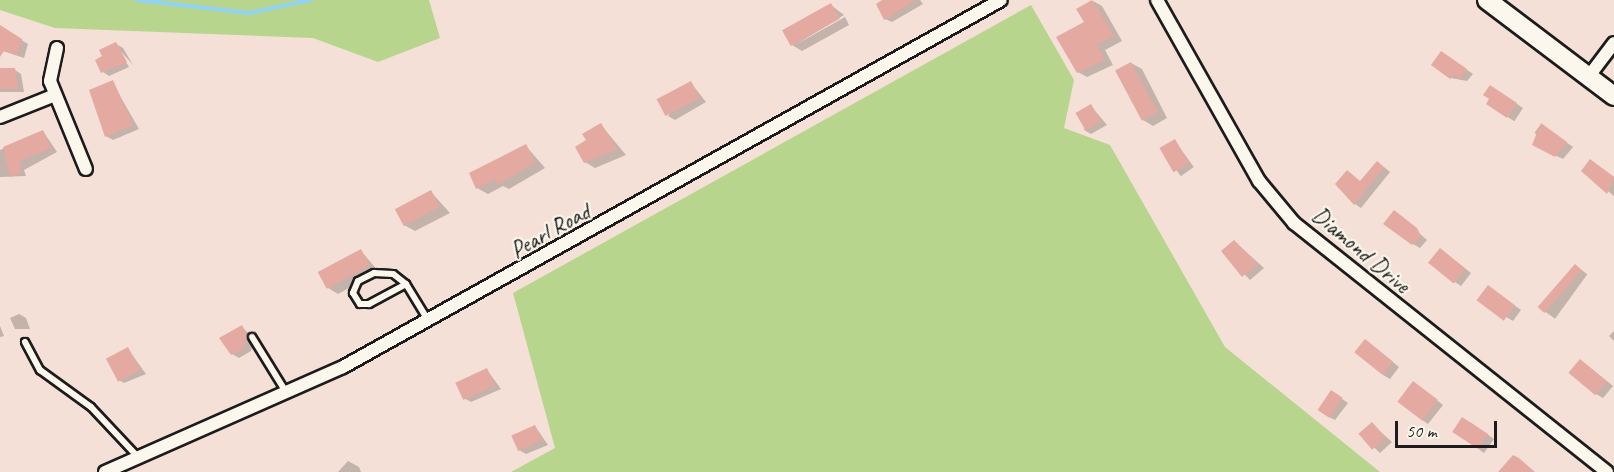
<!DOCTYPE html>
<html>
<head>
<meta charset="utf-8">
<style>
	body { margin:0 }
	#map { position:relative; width:1614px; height:472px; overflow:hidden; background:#f4e0d6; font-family:Caveat,sans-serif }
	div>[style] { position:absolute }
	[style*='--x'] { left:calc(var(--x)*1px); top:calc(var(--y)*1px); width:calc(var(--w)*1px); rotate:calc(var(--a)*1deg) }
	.green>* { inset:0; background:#b7d58d }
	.shadow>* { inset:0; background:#0003; transform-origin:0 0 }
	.stream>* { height:4px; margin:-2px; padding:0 2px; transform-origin:2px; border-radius:2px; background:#90d3f2 }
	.building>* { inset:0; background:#e4aaa1; transform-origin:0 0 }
	.roads { filter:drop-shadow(2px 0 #1c1c1c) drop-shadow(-2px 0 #1c1c1c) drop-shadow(0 2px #1c1c1c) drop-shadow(0 -2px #1c1c1c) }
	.service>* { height:6px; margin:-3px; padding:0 3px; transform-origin:3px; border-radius:3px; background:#fbf7ec }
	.minor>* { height:12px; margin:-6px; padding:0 6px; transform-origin:6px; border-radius:6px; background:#fbf7ec }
	.secondary>* { height:18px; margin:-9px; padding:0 9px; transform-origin:9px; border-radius:9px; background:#fbf7ec }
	span { translate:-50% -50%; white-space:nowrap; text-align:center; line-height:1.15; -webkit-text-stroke:4.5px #fbf7ec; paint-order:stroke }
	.street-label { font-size:24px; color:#1c1c1c }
	.scale { position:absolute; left:1395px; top:421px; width:102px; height:27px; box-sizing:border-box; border:3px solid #1c1c1c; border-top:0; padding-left:8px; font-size:18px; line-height:21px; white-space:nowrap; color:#1c1c1c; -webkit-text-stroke:4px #fbf7ec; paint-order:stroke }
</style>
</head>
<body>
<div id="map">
	<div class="green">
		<i style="clip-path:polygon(0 0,429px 0,440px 38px,378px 62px,313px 38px,55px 28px,0 10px)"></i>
		<i style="clip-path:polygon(1031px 5px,1074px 80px,1064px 128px,1110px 145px,1225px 347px,1380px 472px,511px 472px,555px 448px,513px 293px)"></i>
	</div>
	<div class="shadow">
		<i style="clip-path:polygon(885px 0,920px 0,923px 4px,892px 22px,885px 19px)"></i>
		<i style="clip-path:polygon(1093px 1px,1102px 6px,1122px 41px,1105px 50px,1113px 65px,1087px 77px,1078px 72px,1086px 23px,1078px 10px)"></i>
		<i style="clip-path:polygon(831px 5px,844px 15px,795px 45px,845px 17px,849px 25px,802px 51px,792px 45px)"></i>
		<i style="clip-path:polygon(0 27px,28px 44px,24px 58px,0 50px)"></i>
		<i style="clip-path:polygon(116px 44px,123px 48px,133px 65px,117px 47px,129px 67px,109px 76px,103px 72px)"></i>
		<i style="clip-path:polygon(1448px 57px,1473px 74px,1467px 81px,1451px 78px)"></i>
		<i style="clip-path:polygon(1131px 63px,1142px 69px,1167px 118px,1153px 126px,1143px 120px)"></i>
		<i style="clip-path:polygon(15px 70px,21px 74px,24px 92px,0 92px,0 71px)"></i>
		<i style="clip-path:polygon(112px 82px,139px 129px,113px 140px,106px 136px,91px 91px)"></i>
		<i style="clip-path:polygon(691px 83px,706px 102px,675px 120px,668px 116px)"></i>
		<i style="left:1497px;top:91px;width:31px;height:16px;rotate:33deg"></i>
		<i style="clip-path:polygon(1091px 106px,1107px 125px,1091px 134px,1084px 130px)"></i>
		<i style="clip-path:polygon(1541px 124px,1573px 147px,1563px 159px,1540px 148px,1535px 132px)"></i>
		<i style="clip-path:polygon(601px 125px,626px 155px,595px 168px,585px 162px,588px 141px)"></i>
		<i style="clip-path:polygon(43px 131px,57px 152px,24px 170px,26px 176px,0 177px,0 150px)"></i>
		<i style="left:1175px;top:141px;width:32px;height:16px;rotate:54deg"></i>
		<i style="clip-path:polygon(526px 146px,545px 168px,509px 189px,503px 186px,488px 194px,477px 188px)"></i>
		<i style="clip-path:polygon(1597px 165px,1614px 177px,1614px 196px,1583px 171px)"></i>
		<i style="clip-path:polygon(1384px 167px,1390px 172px,1361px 208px,1355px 204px,1347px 171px,1361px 182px)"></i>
		<i style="clip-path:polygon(431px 192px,450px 213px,415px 231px,404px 225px)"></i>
		<i style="clip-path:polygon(1395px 212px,1427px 240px,1420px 248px,1413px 244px)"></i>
		<i style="clip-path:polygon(1234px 241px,1264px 268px,1250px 280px,1223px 251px)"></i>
		<i style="clip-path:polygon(1440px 249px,1471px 273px,1461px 286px,1455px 282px)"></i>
		<i style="clip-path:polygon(361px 251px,379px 272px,338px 294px,328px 288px)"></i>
		<i style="left:1576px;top:266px;width:14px;height:55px;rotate:36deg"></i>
		<i style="clip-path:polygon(1495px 291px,1521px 310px,1513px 321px,1478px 300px)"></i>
		<i style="clip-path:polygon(19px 314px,26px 318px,30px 329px,15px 329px,10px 318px)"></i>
		<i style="clip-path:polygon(0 326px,4px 336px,0 337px)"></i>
		<i style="clip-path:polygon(242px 327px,254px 339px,251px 351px,239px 358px,232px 354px)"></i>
		<i style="clip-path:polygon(1614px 331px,1614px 341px,1609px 336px)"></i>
		<i style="clip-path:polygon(1366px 340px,1399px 367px,1390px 379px,1383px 375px)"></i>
		<i style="clip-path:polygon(128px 349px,146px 374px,124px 383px,117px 379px)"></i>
		<i style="clip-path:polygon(1587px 365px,1613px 386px,1603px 398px,1596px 394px)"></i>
		<i style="clip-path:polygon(487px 370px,501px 389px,471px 402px,464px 398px)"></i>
		<i style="clip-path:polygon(1420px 387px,1443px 405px,1428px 424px,1422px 420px)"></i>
		<i style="clip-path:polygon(1338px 396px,1348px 403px,1335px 420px,1329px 417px)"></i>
		<i style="clip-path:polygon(1470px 422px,1494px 439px,1484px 453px,1454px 431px)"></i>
		<i style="clip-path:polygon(1372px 424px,1392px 442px,1380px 453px,1360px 434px)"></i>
		<i style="clip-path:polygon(535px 426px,548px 445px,526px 454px,519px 450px)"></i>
		<i style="clip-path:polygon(348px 461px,359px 467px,361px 472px,338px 472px)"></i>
	</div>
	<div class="stream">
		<i style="--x:137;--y:0;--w:113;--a:6.6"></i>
		<i style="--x:249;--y:13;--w:63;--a:-11.8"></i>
	</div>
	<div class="building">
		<i style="clip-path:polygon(882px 0,916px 0,884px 20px,876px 4px)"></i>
		<i style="clip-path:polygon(1092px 0,1114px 36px,1097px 45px,1105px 60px,1077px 73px,1056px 37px,1084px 22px,1076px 9px)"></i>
		<i style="left:831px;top:3px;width:18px;height:56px;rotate:61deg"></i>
		<i style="clip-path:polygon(0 25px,22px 39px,17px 55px,4px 51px,0 57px)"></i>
		<i style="clip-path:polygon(116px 42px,127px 62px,101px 73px,95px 60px,102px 56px,99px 50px)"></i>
		<i style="clip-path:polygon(1441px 51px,1467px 69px,1460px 79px,1454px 74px,1450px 79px,1431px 65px)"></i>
		<i style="left:1131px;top:62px;width:57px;height:18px;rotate:62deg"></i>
		<i style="clip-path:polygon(0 68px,15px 68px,18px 89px,0 89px)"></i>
		<i style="clip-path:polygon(113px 80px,133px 125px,105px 137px,89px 90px)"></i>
		<i style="left:691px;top:81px;width:19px;height:39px;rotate:62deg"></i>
		<i style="clip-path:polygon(1490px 85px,1517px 103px,1507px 118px,1486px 104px,1489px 99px,1483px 95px)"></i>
		<i style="left:1091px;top:104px;width:20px;height:18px;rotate:60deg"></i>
		<i style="clip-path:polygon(601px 123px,617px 149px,584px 163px,575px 147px,586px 140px,582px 134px)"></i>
		<i style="clip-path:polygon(1541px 123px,1567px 142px,1555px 157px,1532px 145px)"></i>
		<i style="clip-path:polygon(43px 130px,51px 148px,20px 161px,21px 173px,10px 177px,3px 147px)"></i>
		<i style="left:1175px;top:139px;width:28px;height:18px;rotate:60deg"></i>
		<i style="clip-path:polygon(526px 144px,535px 162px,498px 185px,495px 179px,476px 189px,469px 173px)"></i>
		<i style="clip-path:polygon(1590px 159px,1614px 177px,1607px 194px,1581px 171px)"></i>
		<i style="clip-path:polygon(1377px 161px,1384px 167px,1354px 205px,1335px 184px,1347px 170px,1360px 181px)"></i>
		<i style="left:431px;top:190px;width:19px;height:41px;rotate:62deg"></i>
		<i style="clip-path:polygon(1394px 210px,1417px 228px,1421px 236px,1412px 245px,1383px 224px)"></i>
		<i style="clip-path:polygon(1234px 240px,1258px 264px,1242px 277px,1221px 251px)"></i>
		<i style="left:1440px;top:248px;width:33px;height:19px;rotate:39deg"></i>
		<i style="left:361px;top:249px;width:19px;height:49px;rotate:62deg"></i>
		<i style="left:1575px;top:264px;width:9px;height:57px;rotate:41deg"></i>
		<i style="left:1488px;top:285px;width:34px;height:19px;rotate:37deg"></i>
		<i style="clip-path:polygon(242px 325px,247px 335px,244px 348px,231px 355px,219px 338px)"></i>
		<i style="left:1365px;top:339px;width:36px;height:17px;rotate:39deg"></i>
		<i style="left:128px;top:347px;width:26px;height:25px;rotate:62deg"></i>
		<i style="left:1580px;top:359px;width:35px;height:18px;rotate:40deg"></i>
		<i style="left:487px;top:368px;width:19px;height:35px;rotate:65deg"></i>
		<i style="left:1413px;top:381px;width:31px;height:26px;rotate:37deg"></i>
		<i style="left:1331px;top:390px;width:14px;height:24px;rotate:34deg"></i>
		<i style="left:1462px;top:417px;width:31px;height:18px;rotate:33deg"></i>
		<i style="left:1372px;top:422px;width:21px;height:18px;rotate:49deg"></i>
		<i style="left:535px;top:425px;width:17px;height:26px;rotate:66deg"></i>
		<i style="clip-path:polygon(1513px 455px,1519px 458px,1535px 472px,1498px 472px)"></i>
	</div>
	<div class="roads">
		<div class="service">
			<i style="--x:406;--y:284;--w:16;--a:-142"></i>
			<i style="--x:393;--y:274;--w:19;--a:-177"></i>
			<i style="--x:374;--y:273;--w:18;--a:153"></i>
			<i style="--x:358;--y:281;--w:13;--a:113"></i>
			<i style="--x:353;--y:293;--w:13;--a:58"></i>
			<i style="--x:360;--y:304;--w:9;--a:0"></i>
			<i style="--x:369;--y:304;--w:42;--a:-28.4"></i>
			<i style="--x:406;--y:284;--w:42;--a:58.6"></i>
			<i style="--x:252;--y:337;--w:65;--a:58.3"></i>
			<i style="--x:25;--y:342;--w:32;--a:62"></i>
			<i style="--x:40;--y:370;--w:63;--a:36"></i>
			<i style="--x:91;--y:407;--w:69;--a:46.8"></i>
		</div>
		<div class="minor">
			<i style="--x:1157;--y:0;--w:208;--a:60.6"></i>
			<i style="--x:1259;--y:181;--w:55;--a:50.2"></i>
			<i style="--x:1294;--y:223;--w:400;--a:38.5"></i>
			<i style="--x:57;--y:48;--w:34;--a:102"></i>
			<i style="--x:50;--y:81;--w:95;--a:67.8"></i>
			<i style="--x:1589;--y:76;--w:41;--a:-52.9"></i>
			<i style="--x:0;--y:117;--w:59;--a:-21.8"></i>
			<i style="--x:105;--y:472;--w:260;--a:-23.8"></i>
			<i style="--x:343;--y:367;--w:753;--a:-29.15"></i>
		</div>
		<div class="secondary">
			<i style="--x:1487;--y:0;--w:159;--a:37.1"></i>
		</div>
	</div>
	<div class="street-label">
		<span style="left:550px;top:231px;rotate:-29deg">Pearl Road</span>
		<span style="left:1361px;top:250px;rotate:40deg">Diamond Drive</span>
	</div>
	<div class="scale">50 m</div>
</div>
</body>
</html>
